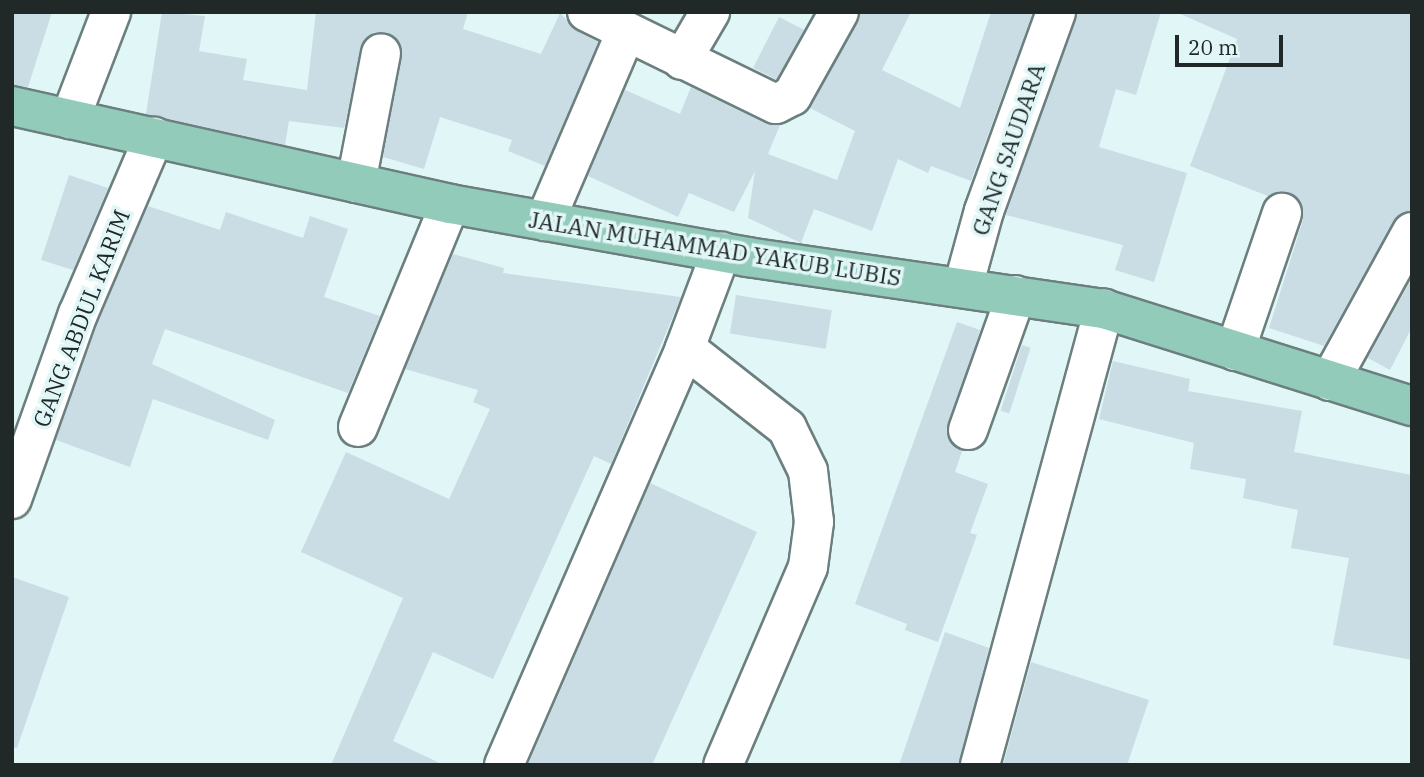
<!DOCTYPE html>
<html>
<head>
<meta charset="utf-8">
<style>
	body { margin:0 }
	#map { position:relative; width:1424px; height:777px; overflow:hidden; background:#e1f6f6; font-family:"IBM Plex Serif",serif }
	div>[style] { position:absolute }
	[style*='--x'] { left:calc(var(--x)*1px); top:calc(var(--y)*1px); width:calc(var(--w)*1px); rotate:calc(var(--a)*1deg) }
	.building>* { inset:0; background:#cadde4; transform-origin:0 0 }
	.roads { filter:drop-shadow(2px 0 #6c7f7f) drop-shadow(-2px 0 #6c7f7f) drop-shadow(0 2px #6c7f7f) drop-shadow(0 -2px #6c7f7f) }
	.minor>* { height:38px; margin:-19px; padding:0 19px; transform-origin:19px; border-radius:19px; background:#fff }
	.major>* { height:38px; margin:-19px; padding:0 19px; transform-origin:19px; border-radius:19px; background:#93cbbb }
	span { translate:-50% -50%; white-space:nowrap; text-align:center; line-height:1.15; -webkit-text-stroke:7px #e1f6f6; paint-order:stroke }
	.street-label { font-size:23px; color:#202828 }
	.frame { position:absolute; inset:0; border:14px solid #202828; pointer-events:none }
	.scale { position:absolute; left:1175px; top:35px; width:108px; height:32px; box-sizing:border-box; border:4px solid #202828; border-top:0; padding-left:9px; font-size:21px; line-height:24px; white-space:nowrap; color:#202828; -webkit-text-stroke:5px #e1f6f6; paint-order:stroke }
</style>
</head>
<body>
<div id="map">
	<div class="building">
		<i style="clip-path:polygon(12px 12px,52px 12px,28px 87px,12px 85px)"></i>
		<i style="clip-path:polygon(162px 12px,205px 16px,199px 51px,247px 59px,243px 80px,307px 90px,316px 12px,468px 12px,463px 29px,541px 54px,560px 13px,577px 31px,598px 42px,545px 166px,508px 151px,512px 140px,440px 117px,424px 169px,383px 157px,402px 57px,395px 36px,374px 32px,364px 39px,344px 128px,289px 121px,285px 145px,146px 114px)"></i>
		<i style="clip-path:polygon(861px 12px,911px 12px,882px 70px,960px 108px,991px 12px,1033px 12px,971px 181px,931px 166px,928px 173px,898px 159px,872px 231px,814px 209px,801px 243px,748px 218px,755px 171px,734px 212px,689px 193px,678px 217px,588px 176px,625px 90px,680px 114px,691px 87px,766px 124px,780px 125px,768px 154px,837px 180px,855px 131px,810px 108px)"></i>
		<i style="clip-path:polygon(1077px 12px,1161px 12px,1136px 95px,1116px 89px,1099px 147px,1187px 173px,1154px 282px,1115px 270px,1123px 245px,1006px 215px)"></i>
		<i style="clip-path:polygon(1176px 12px,1412px 12px,1412px 210px,1393px 221px,1324px 346px,1269px 328px,1303px 220px,1299px 199px,1288px 192px,1268px 196px,1190px 166px,1237px 39px)"></i>
		<i style="left:779px;top:17px;width:28px;height:57px;rotate:27deg"></i>
		<i style="clip-path:polygon(69px 175px,108px 188px,73px 270px,41px 260px)"></i>
		<i style="clip-path:polygon(148px 206px,220px 230px,226px 212px,303px 238px,310px 216px,348px 229px,324px 297px,380px 316px,348px 393px,165px 329px,152px 364px,275px 420px,268px 440px,153px 399px,130px 467px,56px 440px,98px 322px)"></i>
		<i style="clip-path:polygon(453px 254px,504px 268px,503px 273px,681px 297px,611px 464px,594px 456px,493px 679px,433px 652px,393px 741px,444px 765px,331px 765px,403px 598px,301px 552px,346px 452px,449px 499px,490px 409px,473px 402px,478px 390px,405px 369px)"></i>
		<i style="clip-path:polygon(1412px 278px,1412px 327px,1390px 370px,1368px 358px)"></i>
		<i style="left:736px;top:295px;width:97px;height:39px;rotate:9deg"></i>
		<i style="clip-path:polygon(957px 322px,980px 330px,947px 435px,962px 451px,955px 472px,988px 484px,970px 533px,977px 535px,938px 642px,905px 630px,907px 624px,855px 604px)"></i>
		<i style="left:1022px;top:345px;width:9px;height:69px;rotate:18deg"></i>
		<i style="clip-path:polygon(1113px 361px,1190px 379px,1188px 391px,1302px 411px,1294px 452px,1412px 475px,1412px 660px,1333px 645px,1349px 558px,1291px 548px,1298px 510px,1243px 498px,1246px 479px,1190px 469px,1194px 443px,1099px 419px)"></i>
		<i style="clip-path:polygon(650px 483px,757px 532px,652px 765px,528px 765px)"></i>
		<i style="clip-path:polygon(12px 577px,69px 597px,17px 748px,12px 747px)"></i>
		<i style="clip-path:polygon(945px 632px,989px 648px,959px 765px,899px 765px)"></i>
		<i style="clip-path:polygon(1031px 662px,1149px 700px,1127px 765px,1003px 765px)"></i>
	</div>
	<div class="roads">
		<div class="minor">
			<i style="--x:587;--y:12;--w:210;--a:26"></i>
			<i style="--x:776;--y:104;--w:18;--a:-27"></i>
			<i style="--x:792;--y:96;--w:96;--a:-60.8"></i>
			<i style="--x:682;--y:60;--w:56;--a:-59.7"></i>
			<i style="--x:70;--y:119;--w:115;--a:-69"></i>
			<i style="--x:356;--y:183;--w:132;--a:-79.1"></i>
			<i style="--x:545;--y:221;--w:206;--a:-66.8"></i>
			<i style="--x:963;--y:287;--w:79;--a:-74.6"></i>
			<i style="--x:984;--y:211;--w:212;--a:-70.1"></i>
			<i style="--x:685;--y:348;--w:130;--a:38.1"></i>
			<i style="--x:787;--y:428;--w:48;--a:64"></i>
			<i style="--x:808;--y:471;--w:51;--a:83.3"></i>
			<i style="--x:814;--y:522;--w:45;--a:97.6"></i>
			<i style="--x:808;--y:567;--w:215;--a:113.2"></i>
			<i style="--x:1235;--y:351;--w:146;--a:-71.2"></i>
			<i style="--x:1330;--y:381;--w:170;--a:-61.2"></i>
			<i style="--x:358;--y:427;--w:241;--a:-67.6"></i>
			<i style="--x:968;--y:430;--w:143;--a:-70.4"></i>
			<i style="--x:12;--y:499;--w:196;--a:-70.4"></i>
			<i style="--x:78;--y:314;--w:193;--a:-66.8"></i>
			<i style="--x:504;--y:765;--w:455;--a:-66.5"></i>
			<i style="--x:685;--y:348;--w:103;--a:-69.4"></i>
			<i style="--x:980;--y:765;--w:473;--a:-74.8"></i>
		</div>
		<div class="major">
			<i style="--x:12;--y:106;--w:449;--a:12.6"></i>
			<i style="--x:450;--y:204;--w:302;--a:10.1"></i>
			<i style="--x:747;--y:257;--w:361;--a:8.3"></i>
			<i style="--x:1104;--y:309;--w:323;--a:17.5"></i>
		</div>
	</div>
	<div class="street-label">
		<span style="left:1008px;top:149px;rotate:-71deg">GANG SAUDARA</span>
		<span style="left:715px;top:248px;rotate:9deg">JALAN MUHAMMAD YAKUB LUBIS</span>
		<span style="left:81px;top:318px;rotate:-69deg">GANG ABDUL KARIM</span>
	</div>
	<div class="frame"></div>
	<div class="scale">20 m</div>
</div>
</body>
</html>
